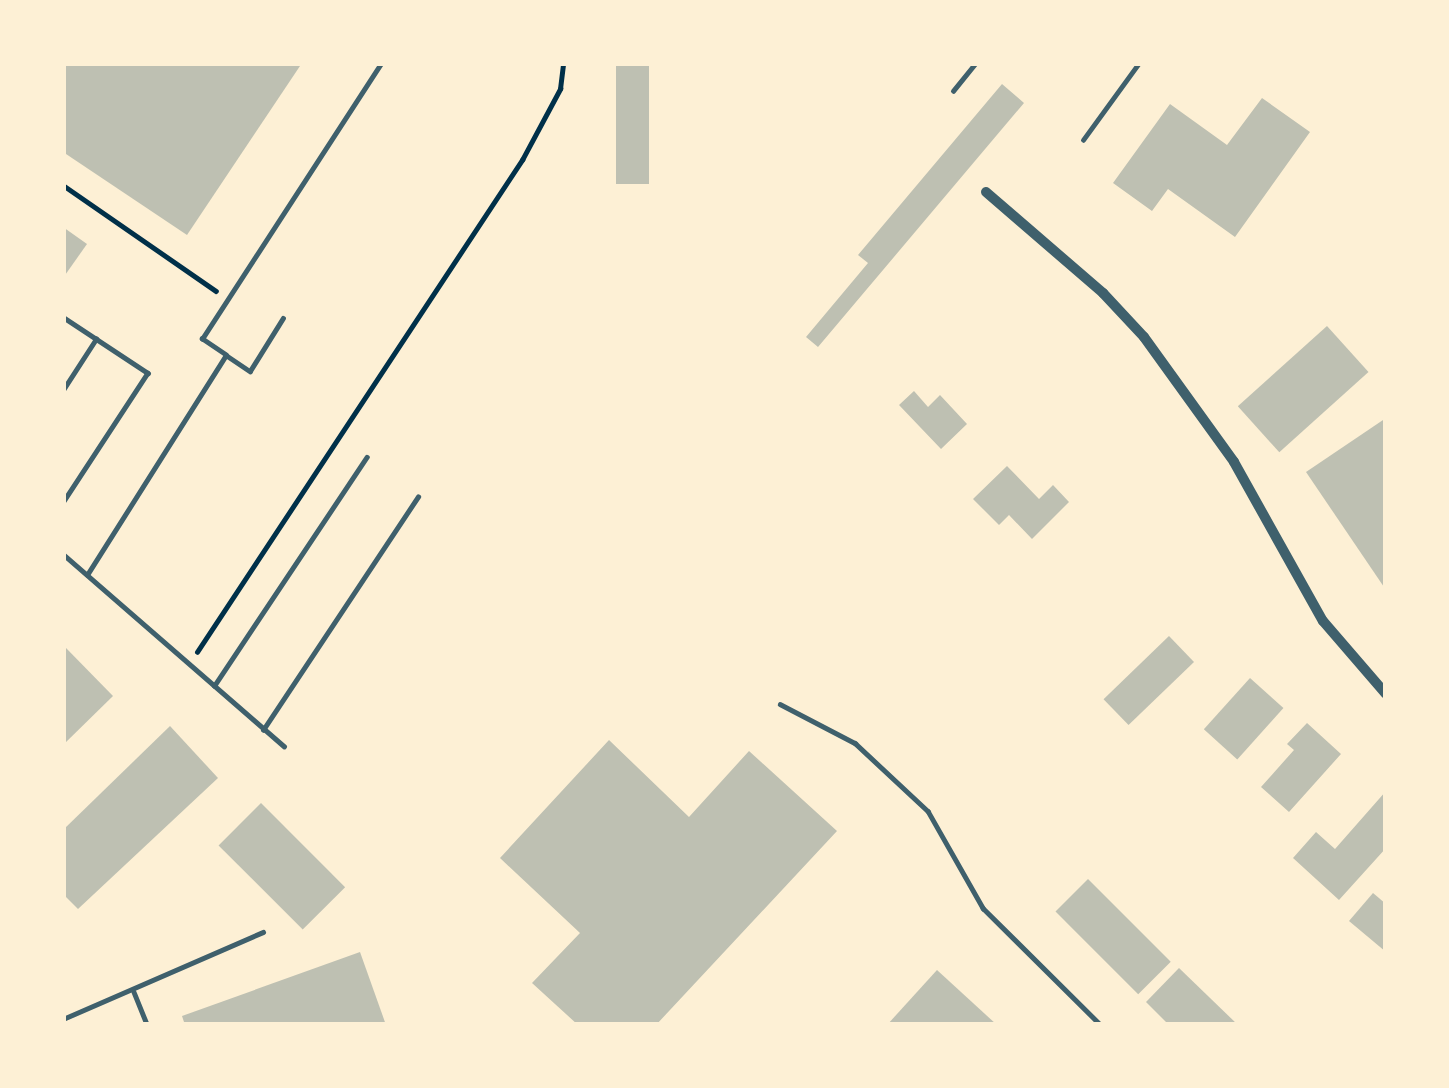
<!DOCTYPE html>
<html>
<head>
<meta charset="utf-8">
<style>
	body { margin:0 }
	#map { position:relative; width:1449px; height:1088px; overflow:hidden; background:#fdf0d5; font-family:Figtree,sans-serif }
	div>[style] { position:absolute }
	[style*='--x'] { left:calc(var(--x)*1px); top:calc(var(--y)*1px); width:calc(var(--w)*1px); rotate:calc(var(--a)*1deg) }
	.building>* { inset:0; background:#bec0b2; transform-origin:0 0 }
	.path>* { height:4.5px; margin:-2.25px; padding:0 2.25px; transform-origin:2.25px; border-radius:2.25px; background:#003049 }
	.service>* { height:4.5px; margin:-2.25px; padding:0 2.25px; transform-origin:2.25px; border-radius:2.25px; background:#3f606c }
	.minor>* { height:10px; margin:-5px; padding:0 5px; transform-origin:5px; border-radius:5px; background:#3f606c }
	span { translate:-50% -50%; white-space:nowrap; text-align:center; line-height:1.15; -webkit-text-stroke:12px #fdf0d5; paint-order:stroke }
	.frame { position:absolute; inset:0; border:66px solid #fdf0d5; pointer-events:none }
</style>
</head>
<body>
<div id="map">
	<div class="building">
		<i style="clip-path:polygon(63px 63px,302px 63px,187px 235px,63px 152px)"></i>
		<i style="left:616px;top:63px;width:33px;height:121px"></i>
		<i style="clip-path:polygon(1002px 84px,1024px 103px,818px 347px,806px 337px,868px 263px,858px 255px)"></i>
		<i style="clip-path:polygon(1262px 98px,1310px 132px,1235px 237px,1168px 189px,1152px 211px,1113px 183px,1170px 104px,1227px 145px)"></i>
		<i style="clip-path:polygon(63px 227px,87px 244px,63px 278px)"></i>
		<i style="left:1327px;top:326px;width:62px;height:120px;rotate:48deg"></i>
		<i style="clip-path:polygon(914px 391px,928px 407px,940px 395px,967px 424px,941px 449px,899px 405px)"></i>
		<i style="clip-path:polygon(1386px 418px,1386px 590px,1306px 472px)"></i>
		<i style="clip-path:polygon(1007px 466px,1039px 499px,1053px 485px,1069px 502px,1032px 539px,1009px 515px,999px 525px,973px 499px)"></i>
		<i style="left:1169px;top:636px;width:36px;height:91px;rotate:46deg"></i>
		<i style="clip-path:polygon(66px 648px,113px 696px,63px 745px,63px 651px)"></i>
		<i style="left:1250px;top:678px;width:45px;height:69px;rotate:42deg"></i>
		<i style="clip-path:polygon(1307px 723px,1341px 754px,1289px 812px,1261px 787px,1294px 750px,1287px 744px)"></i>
		<i style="clip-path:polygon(170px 726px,218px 778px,78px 909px,63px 894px,63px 830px)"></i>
		<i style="clip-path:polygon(609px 740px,689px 817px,749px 751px,837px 831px,656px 1025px,578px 1025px,532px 983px,580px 933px,500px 858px)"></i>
		<i style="clip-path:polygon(1386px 791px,1386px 848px,1339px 900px,1293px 858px,1316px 832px,1335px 849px)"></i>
		<i style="left:261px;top:803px;width:119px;height:60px;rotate:45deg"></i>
		<i style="left:1088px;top:879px;width:117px;height:46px;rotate:45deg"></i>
		<i style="clip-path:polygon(1373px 893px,1386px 904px,1386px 952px,1349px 921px)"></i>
		<i style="clip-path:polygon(360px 952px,386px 1025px,185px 1025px,182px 1016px)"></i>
		<i style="clip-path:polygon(1179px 968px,1238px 1025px,1169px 1025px,1146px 1002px)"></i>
		<i style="clip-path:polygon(937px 970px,997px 1025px,887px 1025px)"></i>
	</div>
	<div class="path">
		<i style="--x:63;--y:185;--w:186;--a:34.7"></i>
		<i style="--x:197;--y:652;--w:590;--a:-56.55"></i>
		<i style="--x:522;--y:160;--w:81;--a:-61.8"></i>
		<i style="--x:560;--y:89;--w:26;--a:-83"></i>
	</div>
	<div class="service">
		<i style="--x:953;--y:91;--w:36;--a:-51"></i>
		<i style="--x:1083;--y:140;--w:95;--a:-54"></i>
		<i style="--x:63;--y:317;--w:102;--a:33.4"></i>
		<i style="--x:148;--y:373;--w:155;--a:123.2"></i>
		<i style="--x:226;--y:355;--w:29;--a:34"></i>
		<i style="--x:250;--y:371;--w:62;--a:-58.1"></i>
		<i style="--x:63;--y:390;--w:61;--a:-57.1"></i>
		<i style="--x:63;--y:554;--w:293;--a:41"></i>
		<i style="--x:87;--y:575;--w:260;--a:-57.7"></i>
		<i style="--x:226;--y:355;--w:29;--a:-146"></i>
		<i style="--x:202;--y:339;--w:329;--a:-57"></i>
		<i style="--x:214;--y:686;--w:275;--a:-56.3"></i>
		<i style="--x:780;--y:704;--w:85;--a:27.5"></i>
		<i style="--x:855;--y:743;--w:100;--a:43"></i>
		<i style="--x:928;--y:811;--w:112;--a:60.4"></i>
		<i style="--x:983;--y:908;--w:166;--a:44.8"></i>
		<i style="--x:263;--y:730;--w:280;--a:-56.4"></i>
		<i style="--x:134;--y:992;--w:35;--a:68"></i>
		<i style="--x:63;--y:1019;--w:218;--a:-23.5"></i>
	</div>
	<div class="minor">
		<i style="--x:986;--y:192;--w:155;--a:40.8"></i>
		<i style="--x:1103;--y:293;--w:60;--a:47"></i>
		<i style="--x:1144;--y:337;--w:154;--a:54.2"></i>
		<i style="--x:1234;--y:462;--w:182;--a:60.8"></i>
		<i style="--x:1323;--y:621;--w:96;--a:49.2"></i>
	</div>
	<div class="frame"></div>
</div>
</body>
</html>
